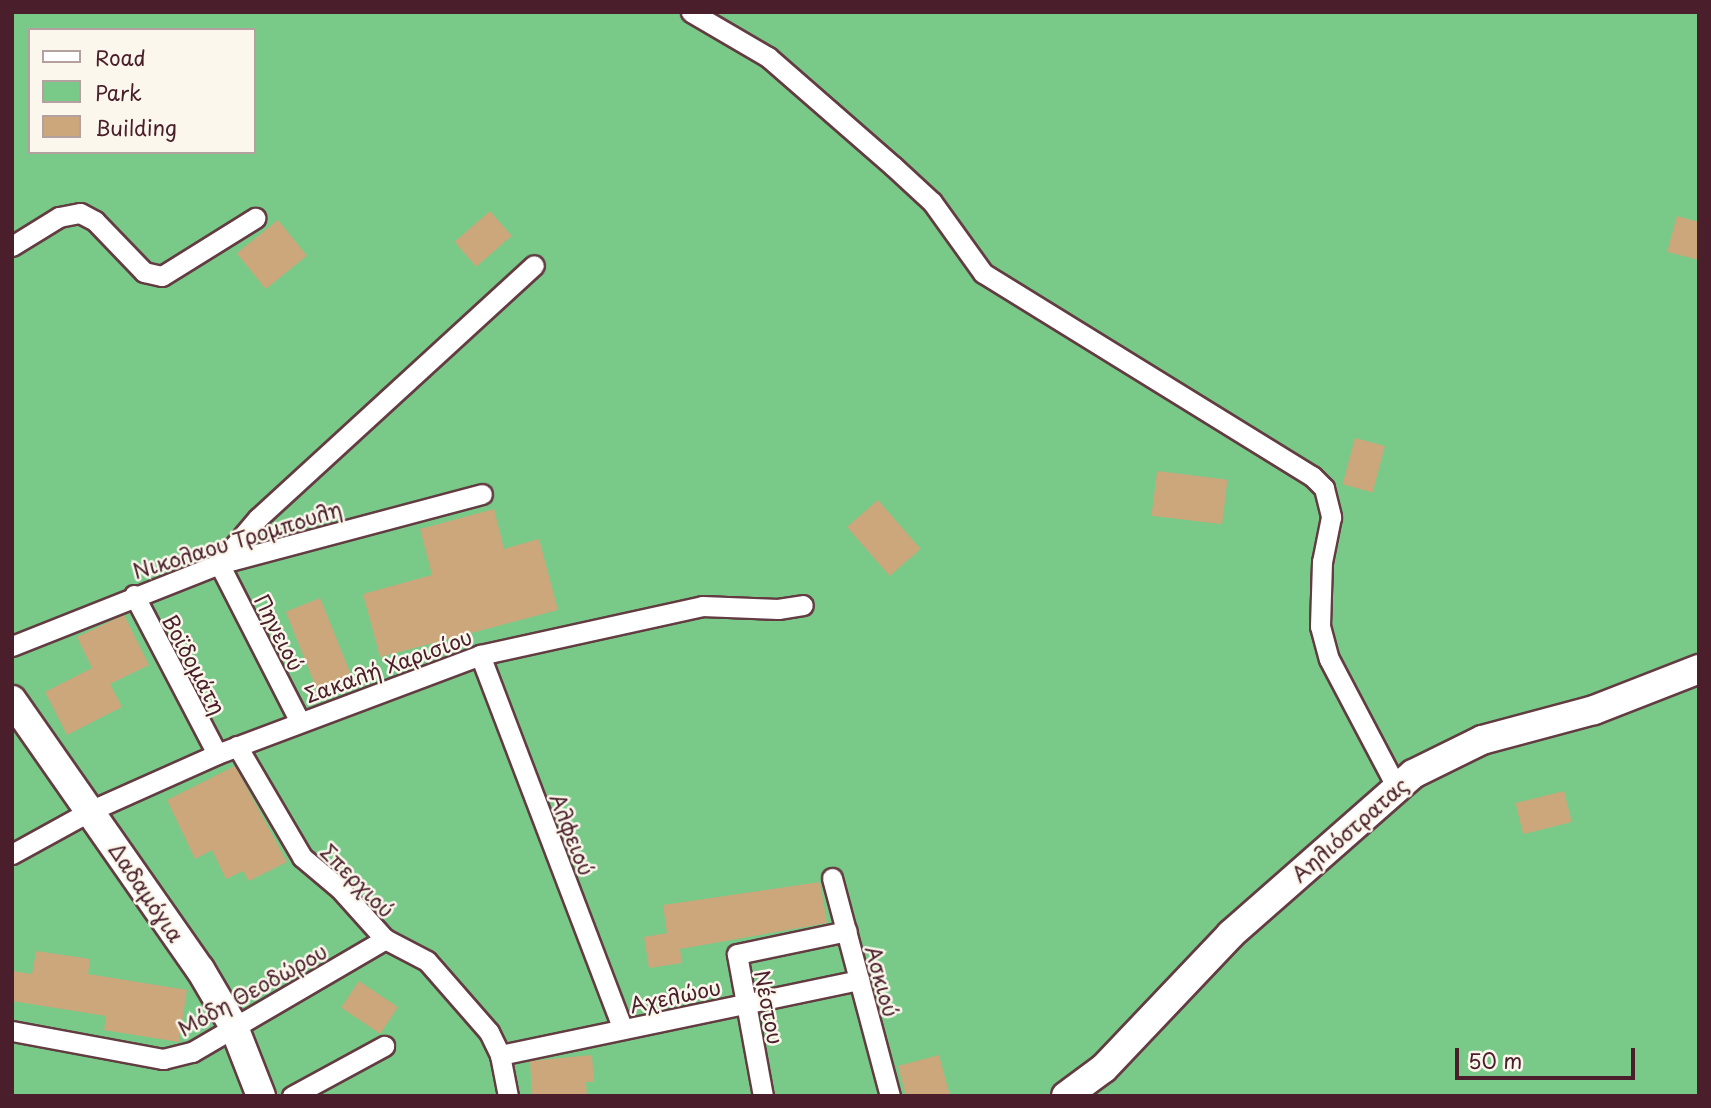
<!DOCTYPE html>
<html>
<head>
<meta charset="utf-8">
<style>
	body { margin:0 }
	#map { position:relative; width:1711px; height:1108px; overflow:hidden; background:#f1e0c3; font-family:"Playpen Sans",sans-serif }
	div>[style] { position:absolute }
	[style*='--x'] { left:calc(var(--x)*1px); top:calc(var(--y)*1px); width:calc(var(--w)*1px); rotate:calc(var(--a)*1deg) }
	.green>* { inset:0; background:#79c989 }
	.building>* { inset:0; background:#cca77b; transform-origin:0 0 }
	.roads { filter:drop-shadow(2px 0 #633c42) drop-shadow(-2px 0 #633c42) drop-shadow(0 2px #633c42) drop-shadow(0 -2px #633c42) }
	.street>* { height:19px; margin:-9.5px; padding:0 9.5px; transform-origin:9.5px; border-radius:9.5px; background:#fff }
	.secondary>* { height:28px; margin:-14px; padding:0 14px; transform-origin:14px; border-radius:14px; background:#fff }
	span { translate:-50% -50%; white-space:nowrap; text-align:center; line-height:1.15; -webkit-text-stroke:5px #fbf7ec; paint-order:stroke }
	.street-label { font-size:21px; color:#4a1f2b }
	.frame { position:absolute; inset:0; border:14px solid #4a1f2b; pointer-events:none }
	.legend { position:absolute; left:28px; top:28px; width:228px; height:126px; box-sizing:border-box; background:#fbf7ec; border:2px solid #b4a19f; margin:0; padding:9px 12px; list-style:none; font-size:21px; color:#4a1f2b }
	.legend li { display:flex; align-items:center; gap:14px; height:35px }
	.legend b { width:35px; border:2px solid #b4a19f }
	.scale { position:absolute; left:1455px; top:1048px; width:180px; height:32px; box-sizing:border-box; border:4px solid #4a1f2b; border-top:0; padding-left:9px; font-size:21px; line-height:24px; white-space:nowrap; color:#4a1f2b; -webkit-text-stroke:5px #fbf7ec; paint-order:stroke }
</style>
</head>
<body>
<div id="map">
	<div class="green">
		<i style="clip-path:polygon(evenodd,12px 12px,1699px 12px,1699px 1096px,12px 1096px,12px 12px,30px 30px,254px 30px,254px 152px,30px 152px,30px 30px)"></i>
	</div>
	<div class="building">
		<i style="left:490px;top:211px;width:33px;height:47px;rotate:49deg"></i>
		<i style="clip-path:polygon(1677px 216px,1699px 222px,1699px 260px,1667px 252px)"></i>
		<i style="left:278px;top:220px;width:46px;height:53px;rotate:51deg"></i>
		<i style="left:1355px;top:438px;width:31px;height:48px;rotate:15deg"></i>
		<i style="left:1157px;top:471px;width:71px;height:45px;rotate:7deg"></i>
		<i style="left:878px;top:500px;width:65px;height:41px;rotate:49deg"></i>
		<i style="clip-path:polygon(494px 509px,504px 549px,539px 539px,558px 610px,380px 657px,363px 594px,432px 575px,420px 529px)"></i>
		<i style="left:320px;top:598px;width:89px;height:37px;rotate:68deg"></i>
		<i style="clip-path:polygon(124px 615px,149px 665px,110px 684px,122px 707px,67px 735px,45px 692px,92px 668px,77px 637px)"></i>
		<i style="clip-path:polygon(235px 766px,287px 862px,249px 881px,243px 871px,226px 879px,212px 850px,195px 859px,167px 800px)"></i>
		<i style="left:1564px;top:791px;width:32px;height:50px;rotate:76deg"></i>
		<i style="clip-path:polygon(820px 882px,827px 923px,680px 949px,682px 963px,649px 968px,644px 937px,667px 933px,663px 905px)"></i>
		<i style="clip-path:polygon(36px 951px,90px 959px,88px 974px,187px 990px,179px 1042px,104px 1030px,106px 1016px,12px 1001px,12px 971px,32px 974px)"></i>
		<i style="left:359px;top:981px;width:47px;height:32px;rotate:34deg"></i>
		<i style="clip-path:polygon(592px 1055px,594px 1082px,586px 1082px,587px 1096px,532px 1096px,530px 1061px)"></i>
		<i style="clip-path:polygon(939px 1055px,950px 1096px,906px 1096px,898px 1066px)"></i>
	</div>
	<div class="roads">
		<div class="street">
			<i style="--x:691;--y:12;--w:89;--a:30.3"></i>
			<i style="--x:768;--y:57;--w:166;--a:41.1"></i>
			<i style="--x:893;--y:166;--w:53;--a:42.7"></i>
			<i style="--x:932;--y:202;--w:87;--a:54.3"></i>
			<i style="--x:983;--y:273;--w:387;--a:31.7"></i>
			<i style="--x:1312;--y:476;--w:17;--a:45"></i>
			<i style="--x:1324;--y:488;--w:30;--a:76"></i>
			<i style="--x:1331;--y:517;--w:46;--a:101.3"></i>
			<i style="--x:1322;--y:562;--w:64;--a:91.8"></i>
			<i style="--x:1320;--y:626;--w:34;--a:75"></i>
			<i style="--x:1329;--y:659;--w:144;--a:62.2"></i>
			<i style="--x:12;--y:246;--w:55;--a:-31.7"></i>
			<i style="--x:59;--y:217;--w:21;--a:-11"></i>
			<i style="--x:80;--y:213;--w:17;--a:28"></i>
			<i style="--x:95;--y:221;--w:71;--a:46.1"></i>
			<i style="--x:144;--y:272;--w:18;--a:13"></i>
			<i style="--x:162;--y:276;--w:110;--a:-31.9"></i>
			<i style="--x:134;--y:595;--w:179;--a:62.4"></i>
			<i style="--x:12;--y:646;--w:223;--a:-21.6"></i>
			<i style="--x:219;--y:564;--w:272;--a:-14.9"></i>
			<i style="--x:480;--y:655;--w:400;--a:69.1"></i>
			<i style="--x:300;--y:722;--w:178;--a:-117.1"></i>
			<i style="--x:219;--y:564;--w:60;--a:-49.7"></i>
			<i style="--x:258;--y:518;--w:374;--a:-42.5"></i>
			<i style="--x:237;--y:746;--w:129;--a:59.6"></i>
			<i style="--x:302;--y:857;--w:48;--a:40"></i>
			<i style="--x:339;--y:888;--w:69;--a:48"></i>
			<i style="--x:385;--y:939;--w:47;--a:27.6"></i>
			<i style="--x:427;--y:961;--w:94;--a:48.9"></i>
			<i style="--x:489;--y:1032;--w:25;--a:64"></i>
			<i style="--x:500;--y:1055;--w:42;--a:79"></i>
			<i style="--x:12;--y:854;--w:91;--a:-28.8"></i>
			<i style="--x:92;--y:810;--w:137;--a:-24.1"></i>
			<i style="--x:217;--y:754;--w:281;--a:-20.6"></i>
			<i style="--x:480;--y:655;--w:227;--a:-12.4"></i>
			<i style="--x:702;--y:606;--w:76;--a:2.3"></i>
			<i style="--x:778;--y:609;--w:25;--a:-9"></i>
			<i style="--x:832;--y:878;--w:226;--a:75.1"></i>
			<i style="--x:12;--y:1031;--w:154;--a:10.5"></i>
			<i style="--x:163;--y:1059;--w:30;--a:-14"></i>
			<i style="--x:192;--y:1052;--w:224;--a:-30.3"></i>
			<i style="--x:500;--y:1055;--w:367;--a:-11.8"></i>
			<i style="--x:292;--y:1096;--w:105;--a:-28.5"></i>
			<i style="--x:763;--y:1096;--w:144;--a:-100.4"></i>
			<i style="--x:737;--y:954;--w:112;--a:-11.8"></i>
		</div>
		<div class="secondary">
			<i style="--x:12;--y:700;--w:328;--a:55.1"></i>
			<i style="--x:200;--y:969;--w:67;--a:59.6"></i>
			<i style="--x:234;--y:1027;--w:74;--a:68.6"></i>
			<i style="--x:1066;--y:1096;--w:47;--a:-36.4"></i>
			<i style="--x:1104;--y:1068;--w:185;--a:-46.5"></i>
			<i style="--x:1231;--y:934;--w:242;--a:-41.3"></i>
			<i style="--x:1413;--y:774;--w:77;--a:-26.2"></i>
			<i style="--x:1482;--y:740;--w:116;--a:-15"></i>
			<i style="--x:1594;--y:710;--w:113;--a:-21.3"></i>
		</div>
	</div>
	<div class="street-label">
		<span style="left:237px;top:539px;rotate:-17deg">Νικολαου Τρομπουλη</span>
		<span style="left:280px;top:632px;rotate:63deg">Πηνειού</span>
		<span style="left:195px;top:664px;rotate:62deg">Βοϊδομάτη</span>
		<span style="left:388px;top:665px;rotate:-20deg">Σακαλή Χαρισίου</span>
		<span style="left:1349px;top:829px;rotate:-41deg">Αηλιόστρατας</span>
		<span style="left:573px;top:834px;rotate:69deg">Αλφειού</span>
		<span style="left:358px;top:880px;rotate:45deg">Σπερχιού</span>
		<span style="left:147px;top:892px;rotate:56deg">Δαδαμόγια</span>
		<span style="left:883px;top:981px;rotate:75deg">Ασκιού</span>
		<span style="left:252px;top:989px;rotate:-29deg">Μόδη Θεοδώρου</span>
		<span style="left:675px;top:995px;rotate:-12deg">Αχελώου</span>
		<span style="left:770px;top:1007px;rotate:79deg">Νέστου</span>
	</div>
	<div class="frame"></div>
	<ul class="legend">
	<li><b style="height:9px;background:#fff"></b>Road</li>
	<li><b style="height:19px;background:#79c989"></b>Park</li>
	<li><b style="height:19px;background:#cca77b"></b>Building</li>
	</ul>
	<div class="scale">50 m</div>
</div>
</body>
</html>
